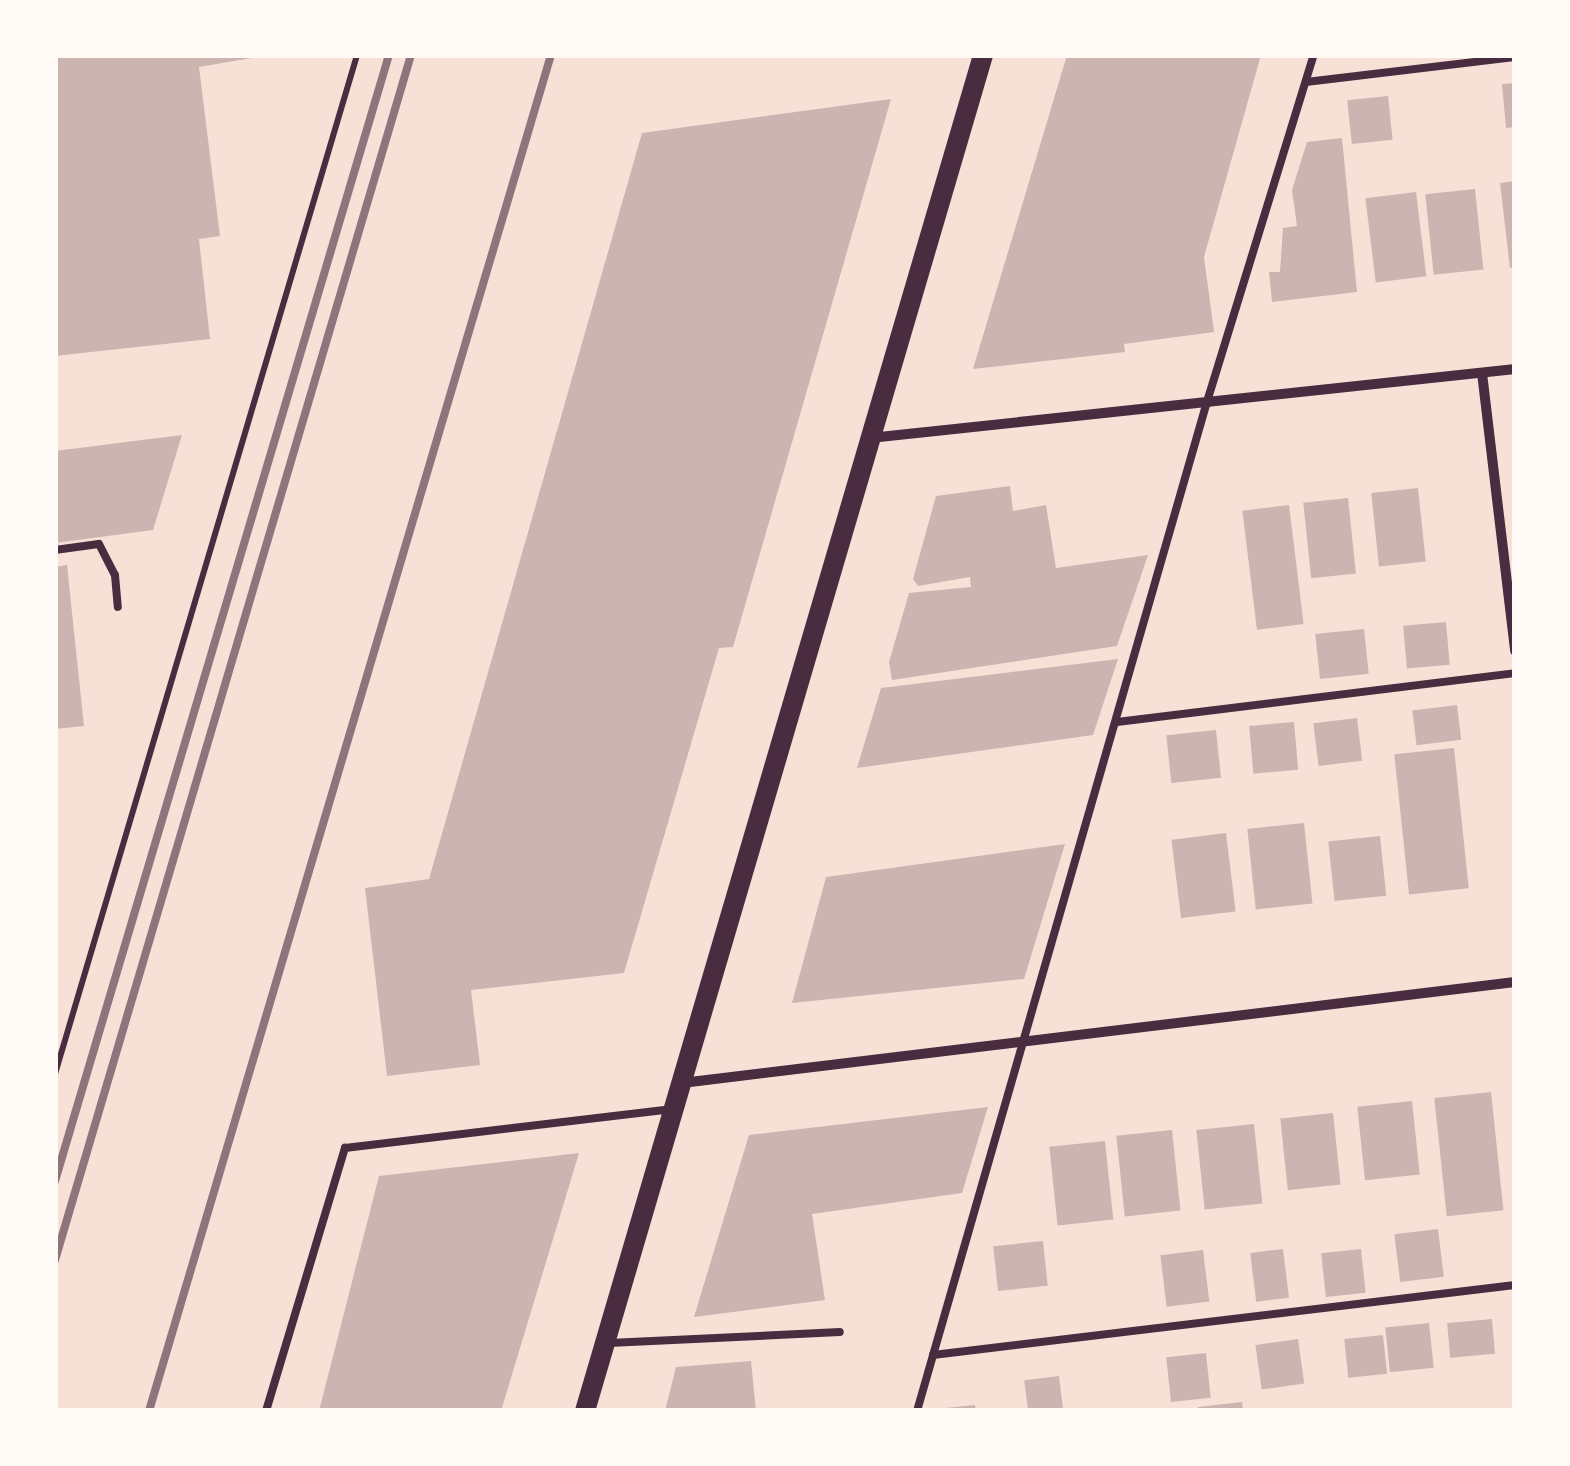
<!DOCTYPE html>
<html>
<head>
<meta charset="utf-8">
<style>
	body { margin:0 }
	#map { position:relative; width:1570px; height:1466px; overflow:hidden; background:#f7e1d7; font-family:"Roboto Condensed",sans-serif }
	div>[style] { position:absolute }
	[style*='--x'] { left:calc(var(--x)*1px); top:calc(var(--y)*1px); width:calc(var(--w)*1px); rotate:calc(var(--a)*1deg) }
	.building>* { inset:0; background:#ccb4b1; transform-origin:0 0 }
	.path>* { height:6px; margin:-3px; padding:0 3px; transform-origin:3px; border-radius:3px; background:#4a2c40 }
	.service>* { height:8px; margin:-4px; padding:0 4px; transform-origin:4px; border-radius:4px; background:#4a2c40 }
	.minor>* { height:10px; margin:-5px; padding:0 5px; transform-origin:5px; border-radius:5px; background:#4a2c40 }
	.secondary>* { height:20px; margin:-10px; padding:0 10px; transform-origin:10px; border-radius:10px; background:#4a2c40 }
	.rail>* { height:8px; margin:-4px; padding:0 4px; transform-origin:4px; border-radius:4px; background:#8f747c }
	span { translate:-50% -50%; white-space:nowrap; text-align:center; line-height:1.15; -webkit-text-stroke:9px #fffaf5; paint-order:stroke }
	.frame { position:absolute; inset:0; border:58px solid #fffaf5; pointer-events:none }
</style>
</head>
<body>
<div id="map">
	<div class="building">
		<i style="clip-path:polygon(55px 55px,270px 55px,199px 67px,220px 236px,199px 239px,210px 339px,55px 356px)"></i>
		<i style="clip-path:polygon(1067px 55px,1261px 55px,1204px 257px,1214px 332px,1124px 344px,1125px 352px,973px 369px)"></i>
		<i style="clip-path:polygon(1515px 83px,1515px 127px,1506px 128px,1502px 84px)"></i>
		<i style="left:1388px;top:96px;width:44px;height:41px;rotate:84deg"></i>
		<i style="clip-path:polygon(891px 99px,733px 647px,719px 648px,624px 973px,471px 990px,480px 1065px,387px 1076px,365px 888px,429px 879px,642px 133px)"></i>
		<i style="clip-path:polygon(1342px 138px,1357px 292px,1272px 302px,1269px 272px,1280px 272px,1283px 228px,1297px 226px,1292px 190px,1307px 142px)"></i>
		<i style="clip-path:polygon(1515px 181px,1515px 267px,1510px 268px,1500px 183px)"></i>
		<i style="left:1475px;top:189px;width:81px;height:50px;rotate:84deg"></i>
		<i style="left:1416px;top:192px;width:85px;height:51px;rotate:83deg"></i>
		<i style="clip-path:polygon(182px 435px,153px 530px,55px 543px,55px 451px)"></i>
		<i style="clip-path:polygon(1010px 486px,1013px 511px,1046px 505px,1056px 568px,1148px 555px,1117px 646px,892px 680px,889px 662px,909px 593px,971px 587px,970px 577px,918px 586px,913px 579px,936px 496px)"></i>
		<i style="left:1418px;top:488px;width:74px;height:47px;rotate:84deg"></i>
		<i style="left:1348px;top:498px;width:76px;height:45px;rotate:84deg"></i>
		<i style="left:1289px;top:505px;width:120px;height:47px;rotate:83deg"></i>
		<i style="clip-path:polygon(67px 565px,84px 726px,55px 729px,55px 567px)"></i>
		<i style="left:1446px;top:622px;width:43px;height:43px;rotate:85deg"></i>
		<i style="left:1364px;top:629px;width:45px;height:49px;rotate:84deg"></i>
		<i style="clip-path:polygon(1118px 659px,1093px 735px,857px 768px,881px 688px)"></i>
		<i style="left:1457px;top:705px;width:35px;height:45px;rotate:83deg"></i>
		<i style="left:1357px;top:718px;width:43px;height:44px;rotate:83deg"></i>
		<i style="left:1294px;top:722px;width:48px;height:45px;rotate:85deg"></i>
		<i style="left:1216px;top:730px;width:48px;height:50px;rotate:84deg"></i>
		<i style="left:1454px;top:748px;width:141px;height:60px;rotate:84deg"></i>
		<i style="left:1304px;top:823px;width:81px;height:57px;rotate:84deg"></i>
		<i style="left:1226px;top:833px;width:79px;height:55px;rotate:83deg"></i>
		<i style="left:1380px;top:836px;width:60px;height:52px;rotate:84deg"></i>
		<i style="clip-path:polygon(1065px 844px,1024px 979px,792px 1003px,826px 877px)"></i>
		<i style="left:1491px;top:1092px;width:119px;height:57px;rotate:84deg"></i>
		<i style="left:1412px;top:1101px;width:74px;height:55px;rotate:84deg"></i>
		<i style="clip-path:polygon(988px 1107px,962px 1193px,812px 1214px,825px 1300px,694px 1317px,749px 1135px)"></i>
		<i style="left:1333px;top:1113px;width:72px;height:53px;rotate:84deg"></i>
		<i style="left:1254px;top:1124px;width:80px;height:58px;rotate:84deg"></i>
		<i style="left:1172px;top:1130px;width:81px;height:56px;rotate:84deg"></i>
		<i style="left:1105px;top:1141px;width:79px;height:56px;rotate:84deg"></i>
		<i style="clip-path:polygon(579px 1153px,501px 1411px,319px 1411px,379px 1176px)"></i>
		<i style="left:1438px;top:1229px;width:48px;height:44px;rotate:83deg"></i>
		<i style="left:1043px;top:1241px;width:45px;height:50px;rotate:84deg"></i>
		<i style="left:1283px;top:1249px;width:49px;height:33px;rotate:83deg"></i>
		<i style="left:1361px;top:1249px;width:44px;height:40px;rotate:84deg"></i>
		<i style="left:1203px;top:1250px;width:52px;height:43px;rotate:83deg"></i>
		<i style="left:1492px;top:1319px;width:35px;height:45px;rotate:85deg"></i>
		<i style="left:1429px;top:1323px;width:45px;height:44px;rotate:84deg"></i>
		<i style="left:1383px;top:1335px;width:39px;height:39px;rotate:84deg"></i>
		<i style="left:1298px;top:1339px;width:45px;height:43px;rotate:82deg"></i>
		<i style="left:1206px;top:1353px;width:45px;height:40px;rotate:84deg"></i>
		<i style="clip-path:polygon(751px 1361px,756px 1411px,665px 1411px,676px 1367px)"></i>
		<i style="left:1059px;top:1376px;width:35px;height:35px;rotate:83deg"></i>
		<i style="clip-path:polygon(1242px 1402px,1243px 1411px,1198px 1411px,1198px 1407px)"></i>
		<i style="clip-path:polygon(975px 1405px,976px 1411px,946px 1411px,945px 1408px)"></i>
	</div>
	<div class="path">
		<i style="--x:55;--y:1074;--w:1063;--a:-73.49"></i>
	</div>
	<div class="service">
		<i style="--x:1306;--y:82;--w:210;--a:-6.8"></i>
		<i style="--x:55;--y:550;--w:44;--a:-7.8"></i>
		<i style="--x:99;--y:544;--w:35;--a:63"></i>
		<i style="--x:115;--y:575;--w:32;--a:85"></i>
		<i style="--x:1117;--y:722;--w:401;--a:-7"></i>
		<i style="--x:609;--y:1343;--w:231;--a:-2.7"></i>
		<i style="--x:933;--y:1355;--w:586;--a:-6.86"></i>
		<i style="--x:266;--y:1411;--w:275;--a:-73.3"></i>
		<i style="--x:345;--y:1148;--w:330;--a:-6.8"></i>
		<i style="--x:917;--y:1411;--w:1047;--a:-73.97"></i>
		<i style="--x:1206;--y:405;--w:366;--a:-72.9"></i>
	</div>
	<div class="minor">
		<i style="--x:1482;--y:373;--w:280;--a:83.2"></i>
		<i style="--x:870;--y:438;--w:649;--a:-6.11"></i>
		<i style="--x:682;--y:1083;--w:839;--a:-6.91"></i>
	</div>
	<div class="secondary">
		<i style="--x:585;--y:1411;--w:1413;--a:-73.64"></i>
	</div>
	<div class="rail">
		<i style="--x:55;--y:1181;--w:1174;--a:-73.48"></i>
		<i style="--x:55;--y:1260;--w:1256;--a:-73.54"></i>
		<i style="--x:149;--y:1411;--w:1414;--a:-73.49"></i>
	</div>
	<div class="frame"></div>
</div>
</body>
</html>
